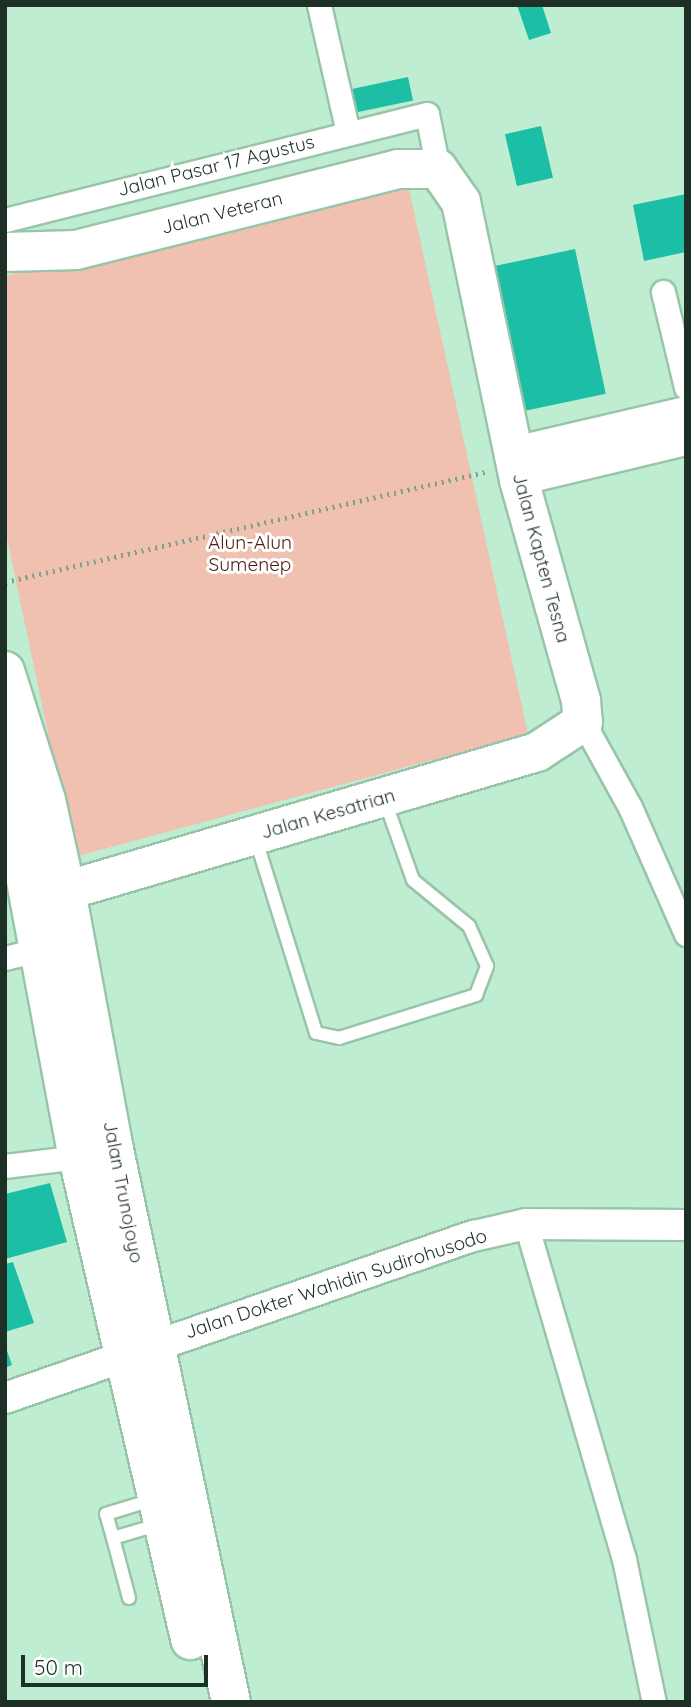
<!DOCTYPE html>
<html>
<head>
<meta charset="utf-8">
<style>
	body { margin:0 }
	#map { position:relative; width:691px; height:1707px; overflow:hidden; background:#bfedd2; font-family:Quicksand,sans-serif }
	div>[style] { position:absolute }
	[style*='--x'] { left:calc(var(--x)*1px); top:calc(var(--y)*1px); width:calc(var(--w)*1px); rotate:calc(var(--a)*1deg) }
	.green>* { inset:0; background:#f0c0b0 }
	.building>* { inset:0; background:#1cbea5; transform-origin:0 0 }
	.path>* { height:4.5px; margin-top:-2.25px; transform-origin:0; background:repeating-linear-gradient(90deg,#7ea18d 0 2px,transparent 0 7px) }
	.roads { filter:drop-shadow(2px 0 #98c5aa) drop-shadow(-2px 0 #98c5aa) drop-shadow(0 2px #98c5aa) drop-shadow(0 -2px #98c5aa) }
	.service>* { height:12px; margin:-6px; padding:0 6px; transform-origin:6px; border-radius:6px; background:#fff }
	.minor>* { height:23px; margin:-11.5px; padding:0 11.5px; transform-origin:11.5px; border-radius:11.5px; background:#fff }
	.tertiary>* { height:30px; margin:-15px; padding:0 15px; transform-origin:15px; border-radius:15px; background:#fff }
	.trunk>* { height:38px; margin:-19px; padding:0 19px; transform-origin:19px; border-radius:19px; background:#fff }
	span { translate:-50% -50%; white-space:nowrap; text-align:center; line-height:1.15; -webkit-text-stroke:6px #fff; paint-order:stroke }
	.street-label { font-size:19px; color:#1e3026 }
	.park-label { font-size:19px; color:#4d1e0f }
	.frame { position:absolute; inset:0; border:7px solid #1e3026; pointer-events:none }
	.scale { position:absolute; left:21px; top:1655px; width:187px; height:32px; box-sizing:border-box; border:4px solid #1e3026; border-top:0; padding-left:9px; font-size:21px; line-height:24px; white-space:nowrap; color:#1e3026; -webkit-text-stroke:5px #fff; paint-order:stroke }
</style>
</head>
<body>
<div id="map">
	<div class="green">
		<i style="clip-path:polygon(407px 180px,528px 734px,74px 857px,5px 529px,5px 276px)"></i>
	</div>
	<div class="building">
		<i style="clip-path:polygon(517px 5px,542px 5px,551px 33px,529px 40px)"></i>
		<i style="left:408px;top:77px;width:24px;height:62px;rotate:78deg"></i>
		<i style="left:541px;top:126px;width:53px;height:37px;rotate:77deg"></i>
		<i style="clip-path:polygon(686px 194px,686px 252px,644px 261px,633px 205px)"></i>
		<i style="left:575px;top:249px;width:148px;height:87px;rotate:78deg"></i>
		<i style="clip-path:polygon(50px 1183px,67px 1242px,5px 1259px,5px 1194px)"></i>
		<i style="clip-path:polygon(13px 1262px,34px 1323px,5px 1332px,5px 1264px)"></i>
		<i style="clip-path:polygon(5px 1345px,12px 1365px,5px 1368px)"></i>
	</div>
	<div class="path">
		<i style="--x:5;--y:582;--w:492;--a:-12.9"></i>
	</div>
	<div class="roads">
		<div class="service">
			<i style="--x:256;--y:840;--w:202;--a:72.7"></i>
			<i style="--x:316;--y:1033;--w:24;--a:12"></i>
			<i style="--x:339;--y:1038;--w:144;--a:-17.4"></i>
			<i style="--x:476;--y:995;--w:31;--a:-69"></i>
			<i style="--x:487;--y:966;--w:44;--a:-114.2"></i>
			<i style="--x:469;--y:926;--w:72;--a:-140.6"></i>
			<i style="--x:413;--y:880;--w:84;--a:-109.5"></i>
			<i style="--x:113;--y:1538;--w:25;--a:-106"></i>
			<i style="--x:106;--y:1514;--w:48;--a:-16.9"></i>
			<i style="--x:129;--y:1598;--w:62;--a:-104.9"></i>
			<i style="--x:113;--y:1538;--w:49;--a:-16.6"></i>
		</div>
		<div class="minor">
			<i style="--x:319;--y:5;--w:131;--a:77.2"></i>
			<i style="--x:5;--y:220;--w:435;--a:-14.1"></i>
			<i style="--x:427;--y:114;--w:56;--a:78.7"></i>
			<i style="--x:663;--y:292;--w:98;--a:76.4"></i>
			<i style="--x:583;--y:722;--w:97;--a:61.1"></i>
			<i style="--x:630;--y:807;--w:139;--a:66.2"></i>
			<i style="--x:5;--y:958;--w:36;--a:-14"></i>
			<i style="--x:5;--y:1166;--w:74;--a:-7"></i>
			<i style="--x:526;--y:1224;--w:349;--a:73.7"></i>
			<i style="--x:624;--y:1559;--w:146;--a:78.2"></i>
		</div>
		<div class="tertiary">
			<i style="--x:514;--y:452;--w:177;--a:-13.1"></i>
			<i style="--x:519;--y:480;--w:172;--a:-13.5"></i>
			<i style="--x:5;--y:1398;--w:496;--a:-19.1"></i>
			<i style="--x:474;--y:1236;--w:53;--a:-13"></i>
			<i style="--x:526;--y:1224;--w:160;--a:0.4"></i>
		</div>
		<div class="trunk">
			<i style="--x:5;--y:252;--w:71;--a:-1.6"></i>
			<i style="--x:76;--y:250;--w:332;--a:-14.1"></i>
			<i style="--x:398;--y:169;--w:40;--a:0"></i>
			<i style="--x:438;--y:169;--w:40;--a:55.1"></i>
			<i style="--x:461;--y:202;--w:284;--a:78.2"></i>
			<i style="--x:519;--y:480;--w:230;--a:74.3"></i>
			<i style="--x:581;--y:701;--w:21;--a:85"></i>
			<i style="--x:583;--y:722;--w:55;--a:146.9"></i>
			<i style="--x:537;--y:752;--w:491;--a:163.6"></i>
			<i style="--x:5;--y:671;--w:135;--a:72.4"></i>
			<i style="--x:46;--y:800;--w:93;--a:77.6"></i>
			<i style="--x:66;--y:891;--w:258;--a:79.5"></i>
			<i style="--x:113;--y:1145;--w:569;--a:78.04"></i>
			<i style="--x:7;--y:718;--w:88;--a:86.7"></i>
			<i style="--x:12;--y:806;--w:357;--a:79.4"></i>
			<i style="--x:78;--y:1157;--w:496;--a:76.9"></i>
		</div>
	</div>
	<div class="street-label">
		<span style="left:216px;top:166px;rotate:-14deg">Jalan Pasar 17 Agustus</span>
		<span style="left:222px;top:213px;rotate:-14deg">Jalan Veteran</span>
		<span style="left:541px;top:558px;rotate:75deg">Jalan Kapten Tesna</span>
		<span style="left:328px;top:814px;rotate:-16deg">Jalan Kesatrian</span>
		<span style="left:123px;top:1192px;rotate:79deg">Jalan Trunojoyo</span>
		<span style="left:336px;top:1284px;rotate:-18deg">Jalan Dokter Wahidin Sudirohusodo</span>
	</div>
	<div class="park-label">
		<span style="left:250px;top:554px">Alun-Alun<br>Sumenep</span>
	</div>
	<div class="frame"></div>
	<div class="scale">50 m</div>
</div>
</body>
</html>
